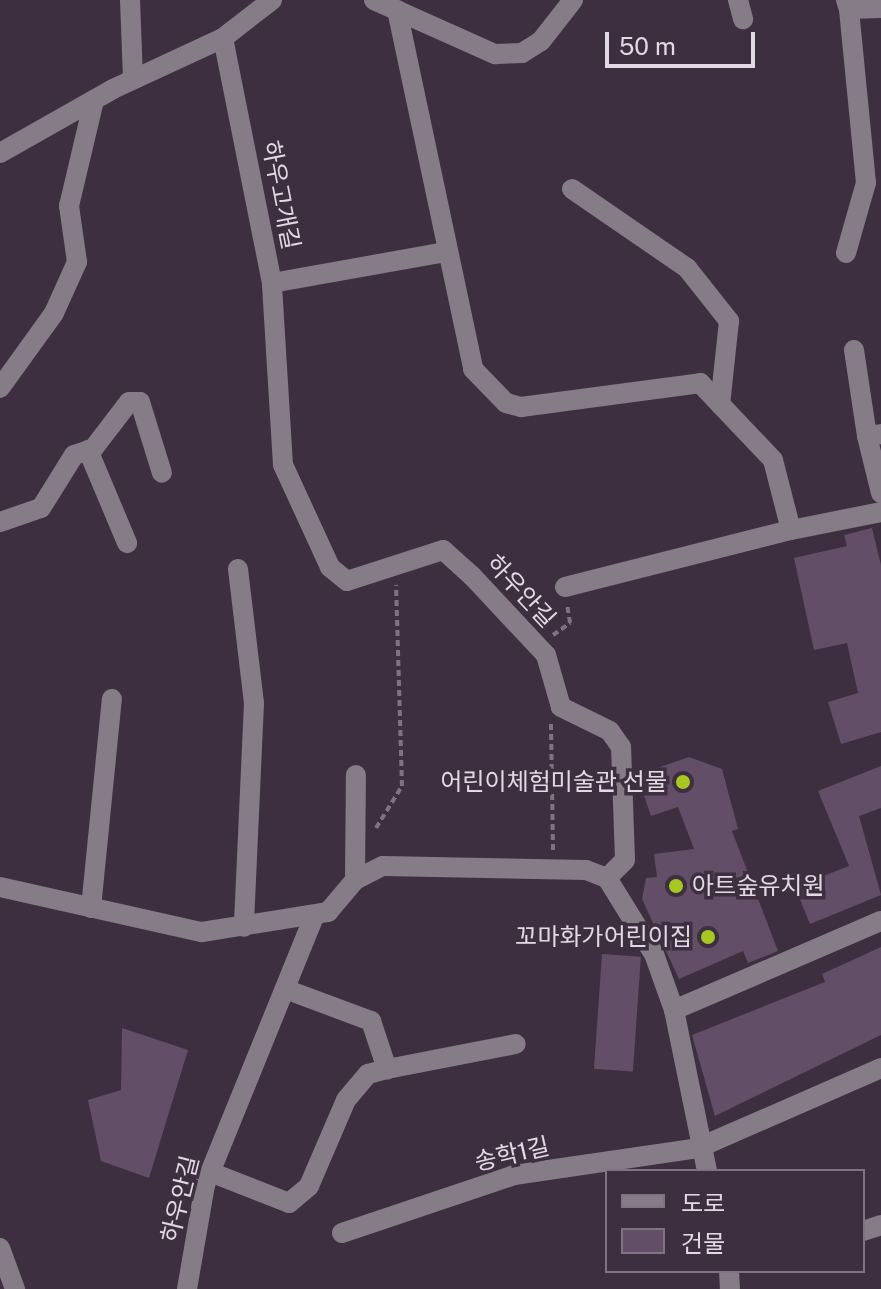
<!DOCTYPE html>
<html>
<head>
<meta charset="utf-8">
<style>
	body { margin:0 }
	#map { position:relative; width:881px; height:1289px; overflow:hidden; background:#3d2f40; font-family:"Public Sans","Noto Sans KR",sans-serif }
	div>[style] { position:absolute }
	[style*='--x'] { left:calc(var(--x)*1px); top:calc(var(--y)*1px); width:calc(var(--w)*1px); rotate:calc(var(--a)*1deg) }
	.building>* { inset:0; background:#624e67; transform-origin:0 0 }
	.path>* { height:4px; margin-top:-2px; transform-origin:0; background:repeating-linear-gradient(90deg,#7f7382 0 6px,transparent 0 10px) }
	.minor>* { height:20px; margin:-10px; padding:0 10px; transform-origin:10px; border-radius:10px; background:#857c88 }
	.dots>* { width:22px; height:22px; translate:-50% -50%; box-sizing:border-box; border:4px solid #3d2f40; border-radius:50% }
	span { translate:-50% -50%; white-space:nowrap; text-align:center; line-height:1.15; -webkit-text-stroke:7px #3d2f40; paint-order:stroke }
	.street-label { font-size:24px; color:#e2d9e4 }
	.poi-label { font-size:24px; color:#e2d9e4 }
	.right { translate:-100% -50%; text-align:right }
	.left { translate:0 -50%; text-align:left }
	.legend { position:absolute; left:605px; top:1169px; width:260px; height:104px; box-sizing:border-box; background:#3d2f40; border:2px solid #7f7382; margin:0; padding:10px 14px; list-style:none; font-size:24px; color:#e2d9e4 }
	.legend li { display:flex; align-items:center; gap:16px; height:40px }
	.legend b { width:40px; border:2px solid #7f7382 }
	.scale { position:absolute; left:605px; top:32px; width:150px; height:36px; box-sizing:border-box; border:4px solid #e2d9e4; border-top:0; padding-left:10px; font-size:24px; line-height:28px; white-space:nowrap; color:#e2d9e4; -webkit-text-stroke:6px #3d2f40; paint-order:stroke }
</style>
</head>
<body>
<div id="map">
	<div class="building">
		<i style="clip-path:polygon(872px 528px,881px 565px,881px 732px,841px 744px,828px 702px,858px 693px,847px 643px,814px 650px,794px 558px,847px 546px,844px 535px)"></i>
		<i style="clip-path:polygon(689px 757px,722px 769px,738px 829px,732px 831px,778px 951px,748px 963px,743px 951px,679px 979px,642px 899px,646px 878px,657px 877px,654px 854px,694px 849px,678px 807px,651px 816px,637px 775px)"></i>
		<i style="clip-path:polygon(881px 766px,881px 808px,859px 816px,881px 895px,810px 924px,795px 887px,849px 866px,818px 791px)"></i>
		<i style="clip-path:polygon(881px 947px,881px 1035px,715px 1116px,692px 1035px,825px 982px,822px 974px)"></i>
		<i style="left:602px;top:954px;width:39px;height:115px;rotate:4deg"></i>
		<i style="clip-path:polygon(122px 1028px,188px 1050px,149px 1178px,101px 1161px,88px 1100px,121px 1090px)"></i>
	</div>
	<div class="path">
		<i style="--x:553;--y:635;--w:21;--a:-35"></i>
		<i style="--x:570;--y:623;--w:18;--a:-99"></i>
		<i style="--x:551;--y:724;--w:127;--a:89.1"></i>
		<i style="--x:376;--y:828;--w:49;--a:-58.2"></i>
		<i style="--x:402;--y:786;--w:201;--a:-91.7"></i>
	</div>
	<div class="minor">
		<i style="--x:130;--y:0;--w:79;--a:87.8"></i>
		<i style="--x:374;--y:0;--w:133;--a:24.1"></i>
		<i style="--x:495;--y:54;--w:27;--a:-2"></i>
		<i style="--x:522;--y:53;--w:22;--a:-32"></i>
		<i style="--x:541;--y:41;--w:52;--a:-52"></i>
		<i style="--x:738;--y:0;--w:20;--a:75"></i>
		<i style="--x:846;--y:0;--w:9;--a:72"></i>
		<i style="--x:849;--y:9;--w:32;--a:-2"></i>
		<i style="--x:397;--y:10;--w:367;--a:78"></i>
		<i style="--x:473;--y:369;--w:47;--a:45.9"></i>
		<i style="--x:506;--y:403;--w:16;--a:15"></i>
		<i style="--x:521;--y:407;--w:181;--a:-7.6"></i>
		<i style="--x:700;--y:383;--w:106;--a:46.5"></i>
		<i style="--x:773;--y:460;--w:72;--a:75.6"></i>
		<i style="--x:791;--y:530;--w:92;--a:-11.3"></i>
		<i style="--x:223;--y:38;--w:250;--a:78.7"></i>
		<i style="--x:272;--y:283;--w:177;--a:-10.1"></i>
		<i style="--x:0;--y:153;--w:130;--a:-29.5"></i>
		<i style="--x:113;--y:89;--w:121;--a:-24.9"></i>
		<i style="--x:223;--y:38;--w:62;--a:-37.8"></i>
		<i style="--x:572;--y:189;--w:140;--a:34.5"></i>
		<i style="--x:687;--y:268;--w:68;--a:51.6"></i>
		<i style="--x:729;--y:321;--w:84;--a:96.1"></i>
		<i style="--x:846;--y:253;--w:73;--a:-74.1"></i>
		<i style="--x:866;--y:183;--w:175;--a:-95.6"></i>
		<i style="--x:854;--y:350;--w:87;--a:81.4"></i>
		<i style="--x:867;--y:436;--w:14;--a:-8"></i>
		<i style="--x:0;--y:388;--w:92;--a:-54.2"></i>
		<i style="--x:54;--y:313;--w:56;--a:-65.7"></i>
		<i style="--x:77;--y:262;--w:57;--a:-98.1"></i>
		<i style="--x:69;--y:206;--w:109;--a:-76.7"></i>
		<i style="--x:867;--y:436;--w:59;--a:76.2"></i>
		<i style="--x:88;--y:450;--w:101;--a:67.2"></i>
		<i style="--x:0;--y:522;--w:43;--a:-18.9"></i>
		<i style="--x:41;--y:508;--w:62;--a:-58.1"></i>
		<i style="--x:74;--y:455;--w:20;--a:-18"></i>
		<i style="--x:93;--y:449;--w:59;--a:-52.5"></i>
		<i style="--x:129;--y:402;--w:11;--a:0"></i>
		<i style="--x:140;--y:402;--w:74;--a:72.8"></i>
		<i style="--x:238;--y:569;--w:135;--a:83.2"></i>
		<i style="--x:254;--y:703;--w:224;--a:92.6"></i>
		<i style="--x:565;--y:587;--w:233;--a:-14.2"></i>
		<i style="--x:607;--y:878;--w:89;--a:58.3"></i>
		<i style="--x:654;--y:954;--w:59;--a:70.3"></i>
		<i style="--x:674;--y:1010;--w:164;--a:78.4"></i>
		<i style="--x:355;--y:880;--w:105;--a:-89.5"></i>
		<i style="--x:0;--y:887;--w:207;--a:12.6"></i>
		<i style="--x:202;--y:932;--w:128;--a:-9"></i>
		<i style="--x:328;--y:912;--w:42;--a:-49.8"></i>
		<i style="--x:355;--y:880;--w:31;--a:-27"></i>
		<i style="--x:383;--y:866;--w:203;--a:1.1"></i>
		<i style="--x:586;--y:870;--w:22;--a:21"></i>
		<i style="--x:607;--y:878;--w:25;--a:-45"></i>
		<i style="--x:625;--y:860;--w:113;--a:-92"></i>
		<i style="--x:621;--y:747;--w:19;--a:-125"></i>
		<i style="--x:610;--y:731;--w:55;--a:-153.9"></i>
		<i style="--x:561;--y:707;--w:54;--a:-106.1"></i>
		<i style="--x:546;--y:655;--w:108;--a:-133.1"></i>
		<i style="--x:472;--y:576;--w:39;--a:-138"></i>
		<i style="--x:443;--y:550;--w:101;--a:162.1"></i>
		<i style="--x:347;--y:581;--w:22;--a:-141"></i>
		<i style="--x:330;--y:567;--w:112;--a:-114.7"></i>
		<i style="--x:283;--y:465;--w:182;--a:-93.5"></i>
		<i style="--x:91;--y:908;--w:210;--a:-84.3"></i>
		<i style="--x:285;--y:989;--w:92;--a:20.4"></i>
		<i style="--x:371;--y:1021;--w:51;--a:71.6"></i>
		<i style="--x:387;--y:1069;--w:131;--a:-11"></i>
		<i style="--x:674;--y:1010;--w:225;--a:-23.3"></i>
		<i style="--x:210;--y:1172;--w:85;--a:21.4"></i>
		<i style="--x:289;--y:1203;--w:26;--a:-40"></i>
		<i style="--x:309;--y:1186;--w:94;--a:-66.7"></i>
		<i style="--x:346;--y:1100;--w:34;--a:-50"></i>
		<i style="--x:368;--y:1074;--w:20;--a:-15"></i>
		<i style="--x:863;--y:1231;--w:19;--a:-18"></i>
		<i style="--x:342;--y:1233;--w:182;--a:-18.6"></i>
		<i style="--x:514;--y:1175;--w:186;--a:-8.3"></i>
		<i style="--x:698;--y:1148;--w:200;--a:-23.6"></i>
		<i style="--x:0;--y:1248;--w:44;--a:69.9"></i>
		<i style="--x:729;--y:1271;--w:18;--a:87"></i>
		<i style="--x:187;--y:1289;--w:106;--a:-80.2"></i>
		<i style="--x:205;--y:1185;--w:290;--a:-67.9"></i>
	</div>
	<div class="dots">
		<i style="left:683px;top:782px;background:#a6c820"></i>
		<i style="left:676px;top:886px;background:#a6c820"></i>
		<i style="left:708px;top:937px;background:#a6c820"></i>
	</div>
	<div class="street-label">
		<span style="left:281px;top:195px;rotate:79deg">하우고개길</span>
		<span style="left:521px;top:591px;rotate:47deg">하우안길</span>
		<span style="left:512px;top:1154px;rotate:-13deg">송학1길</span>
		<span style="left:180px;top:1199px;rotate:-76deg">하우안길</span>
	</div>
	<div class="poi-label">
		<span class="right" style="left:667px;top:782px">어린이체험미술관 선물</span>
		<span class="left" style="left:692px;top:886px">아트숲유치원</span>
		<span class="right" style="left:692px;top:937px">꼬마화가어린이집</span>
	</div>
	<ul class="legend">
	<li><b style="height:10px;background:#857c88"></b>도로</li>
	<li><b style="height:22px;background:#624e67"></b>건물</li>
	</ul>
	<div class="scale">50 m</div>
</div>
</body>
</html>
